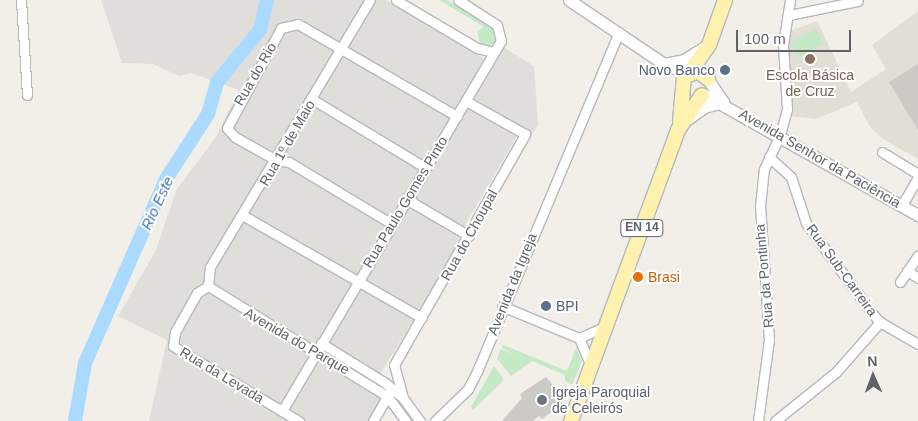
<!DOCTYPE html>
<html>
<head>
<meta charset="utf-8">
<style>
	body { margin:0 }
	#map { position:relative; width:918px; height:421px; overflow:hidden; background:#f1efe8; font-family:Helvetica,sans-serif }
	div>[style] { position:absolute }
	[style*='--x'] { left:calc(var(--x)*1px); top:calc(var(--y)*1px); width:calc(var(--w)*1px); rotate:calc(var(--a)*1deg) }
	.industrial>* { inset:0; background:#e0deda }
	.education>* { inset:0; background:#e1ded6 }
	.green>* { inset:0; background:#c5e8c5; transform-origin:0 0 }
	.river>* { height:14px; margin:-7px; padding:0 7px; transform-origin:7px; border-radius:7px; background:#aadaff }
	.building>* { inset:0; background:#cccac5 }
	.roads { filter:drop-shadow(1px 0 #b5b8bc) drop-shadow(-1px 0 #b5b8bc) drop-shadow(0 1px #b5b8bc) drop-shadow(0 -1px #b5b8bc) }
	.minor>* { height:9px; margin:-4.5px; padding:0 4.5px; transform-origin:4.5px; border-radius:4.5px; background:#fff }
	.tertiary>* { height:11px; margin:-5.5px; padding:0 5.5px; transform-origin:5.5px; border-radius:5.5px; background:#fff }
	.primary>* { height:14px; margin:-7px; padding:0 7px; transform-origin:7px; border-radius:7px; background:#fff2af }
	.dots>* { width:14px; height:14px; translate:-50% -50%; box-sizing:border-box; border:2px solid #fff; border-radius:50% }
	span { translate:-50% -50%; white-space:nowrap; text-align:center; line-height:1.15; -webkit-text-stroke:4px #fff; paint-order:stroke }
	.shield-label span { padding:1px 4px; background:#fff; border:1px solid; border-radius:4px; -webkit-text-stroke-width:0 }
	.shield-label { font-size:12px; color:#5f6368; font-weight:700 }
	.service-label { font-size:14px; color:#4e5e75 }
	.right { translate:-100% -50%; text-align:right }
	.left { translate:0 -50%; text-align:left }
	.street-label { font-size:14px; color:#5f6368 }
	.education-label { font-size:14px; color:#785e54 }
	.food-label { font-size:14px; color:#c56008 }
	.worship-label { font-size:14px; color:#5b616d }
	.water-label { font-size:15px; color:#4174aa; font-style:italic }
	.north { position:absolute; left:848px; top:351px; width:50px; height:50px; -webkit-text-stroke:4px #fff; paint-order:stroke; rotate:358deg; font-size:14px; font-weight:700; line-height:20px; text-align:center; color:#5f6368 }
	.north::after { content:''; display:block; margin:auto; width:18px; height:22px; background:#5f6368; clip-path:polygon(50% 0,100% 100%,50% 72%,0 100%) }
	.scale { position:absolute; left:736px; top:30px; width:115px; height:22px; box-sizing:border-box; border:2px solid #5f6368; border-top:0; padding-left:6px; font-size:15px; line-height:18px; white-space:nowrap; color:#5f6368; -webkit-text-stroke:4px #fff; paint-order:stroke }
</style>
</head>
<body>
<div id="map">
	<div class="industrial">
		<i style="clip-path:polygon(101px 0,386px 0,493px 64px,503px 47px,534px 66px,538px 125px,531px 137px,520px 131px,464px 227px,448px 264px,371px 389px,382px 397px,369px 421px,149px 421px,167px 340px,118px 316px,155px 252px,177px 189px,216px 137px,239px 90px,191px 73px,179px 76px,153px 64px,122px 63px)"></i>
	</div>
	<div class="education">
		<i style="clip-path:polygon(918px 11px,918px 159px,883px 139px,870px 127px,857px 102px,816px 119px,790px 116px,785px 48px,790px 31px,817px 21px,851px 92px,886px 69px,872px 45px)"></i>
	</div>
	<div class="green">
		<i style="clip-path:polygon(439px 0,447px 0,492px 27px,497px 38px,494px 44px,481px 46px,477px 31px,484px 27px)"></i>
		<i style="left:816px;top:29px;width:17px;height:29px;rotate:62deg"></i>
		<i style="clip-path:polygon(503px 345px,567px 371px,576px 348px,582px 361px,572px 385px,565px 381px,565px 375px,532px 361px,511px 376px,497px 359px,501px 349px,515px 355px,502px 348px)"></i>
		<i style="clip-path:polygon(494px 366px,504px 380px,473px 410px,471px 407px)"></i>
	</div>
	<div class="river">
		<i style="--x:75;--y:421;--w:59;--a:-80.2"></i>
		<i style="--x:85;--y:363;--w:201;--a:-66.2"></i>
		<i style="--x:166;--y:179;--w:77;--a:-57.1"></i>
		<i style="--x:208;--y:114;--w:33;--a:-74"></i>
		<i style="--x:217;--y:82;--w:67;--a:-50.4"></i>
		<i style="--x:260;--y:30;--w:31;--a:-77"></i>
	</div>
	<div class="building">
		<i style="clip-path:polygon(918px 64px,918px 130px,889px 82px)"></i>
		<i style="clip-path:polygon(546px 377px,564px 398px,562px 404px,542px 419px,539px 416px,533px 421px,502px 421px,522px 398px,520px 394px)"></i>
	</div>
	<div class="roads">
		<div class="minor">
			<i style="--x:21;--y:0;--w:95;--a:86.4"></i>
			<i style="--x:396;--y:0;--w:94;--a:30.7"></i>
			<i style="--x:477;--y:48;--w:17;--a:13"></i>
			<i style="--x:789;--y:15;--w:70;--a:-11.5"></i>
			<i style="--x:312;--y:99;--w:133;--a:31.2"></i>
			<i style="--x:882;--y:152;--w:42;--a:31.4"></i>
			<i style="--x:769;--y:157;--w:30;--a:42"></i>
			<i style="--x:791;--y:177;--w:48;--a:71.9"></i>
			<i style="--x:806;--y:223;--w:110;--a:53.9"></i>
			<i style="--x:871;--y:312;--w:13;--a:48"></i>
			<i style="--x:880;--y:322;--w:44;--a:30.1"></i>
			<i style="--x:409;--y:195;--w:9;--a:63"></i>
			<i style="--x:413;--y:203;--w:65;--a:30.5"></i>
			<i style="--x:902;--y:205;--w:32;--a:-60"></i>
			<i style="--x:244;--y:216;--w:205;--a:29.8"></i>
			<i style="--x:392;--y:224;--w:120;--a:-149"></i>
			<i style="--x:289;--y:162;--w:13;--a:-171"></i>
			<i style="--x:276;--y:160;--w:47;--a:-150.7"></i>
			<i style="--x:235;--y:137;--w:12;--a:-132"></i>
			<i style="--x:227;--y:128;--w:114;--a:-61.6"></i>
			<i style="--x:281;--y:28;--w:17;--a:-13"></i>
			<i style="--x:298;--y:24;--w:184;--a:30.1"></i>
			<i style="--x:907;--y:271;--w:13;--a:32"></i>
			<i style="--x:900;--y:282;--w:32;--a:-56"></i>
			<i style="--x:208;--y:286;--w:19;--a:-84"></i>
			<i style="--x:210;--y:267;--w:311;--a:-59.1"></i>
			<i style="--x:208;--y:286;--w:210;--a:31.6"></i>
			<i style="--x:387;--y:396;--w:31;--a:53"></i>
			<i style="--x:208;--y:286;--w:13;--a:148"></i>
			<i style="--x:197;--y:293;--w:45;--a:119.4"></i>
			<i style="--x:175;--y:332;--w:14;--a:98"></i>
			<i style="--x:173;--y:346;--w:147;--a:30.8"></i>
			<i style="--x:502;--y:306;--w:83;--a:22.6"></i>
			<i style="--x:579;--y:338;--w:28;--a:67"></i>
			<i style="--x:579;--y:338;--w:30;--a:-24"></i>
			<i style="--x:321;--y:343;--w:74;--a:31.8"></i>
			<i style="--x:384;--y:382;--w:25;--a:40"></i>
			<i style="--x:403;--y:398;--w:29;--a:54"></i>
			<i style="--x:403;--y:398;--w:34;--a:-105"></i>
			<i style="--x:394;--y:365;--w:266;--a:-60.4"></i>
			<i style="--x:525;--y:134;--w:68;--a:-150.8"></i>
			<i style="--x:282;--y:411;--w:430;--a:-59.4"></i>
			<i style="--x:501;--y:41;--w:16;--a:-104"></i>
			<i style="--x:497;--y:25;--w:46;--a:-147.3"></i>
			<i style="--x:373;--y:421;--w:32;--a:-60"></i>
			<i style="--x:435;--y:421;--w:46;--a:-44.1"></i>
			<i style="--x:468;--y:389;--w:22;--a:-63"></i>
			<i style="--x:478;--y:369;--w:365;--a:-67.3"></i>
			<i style="--x:758;--y:421;--w:82;--a:-82.3"></i>
			<i style="--x:769;--y:340;--w:134;--a:-93.8"></i>
			<i style="--x:760;--y:206;--w:37;--a:-84"></i>
			<i style="--x:764;--y:169;--w:38;--a:-65"></i>
			<i style="--x:780;--y:135;--w:27;--a:-75"></i>
			<i style="--x:787;--y:109;--w:64;--a:-93.6"></i>
			<i style="--x:783;--y:45;--w:46;--a:-81.2"></i>
			<i style="--x:775;--y:421;--w:78;--a:-38.8"></i>
			<i style="--x:836;--y:372;--w:67;--a:-48.7"></i>
		</div>
		<div class="tertiary">
			<i style="--x:569;--y:0;--w:115;--a:34"></i>
			<i style="--x:664;--y:64;--w:26;--a:21"></i>
			<i style="--x:664;--y:64;--w:20;--a:-11"></i>
			<i style="--x:684;--y:60;--w:25;--a:-32"></i>
			<i style="--x:709;--y:81;--w:25;--a:56"></i>
			<i style="--x:703;--y:94;--w:247;--a:29.4"></i>
			<i style="--x:689;--y:118;--w:19;--a:-36"></i>
			<i style="--x:704;--y:107;--w:20;--a:-15"></i>
		</div>
		<div class="primary">
			<i style="--x:690;--y:72;--w:33;--a:-55"></i>
			<i style="--x:709;--y:45;--w:48;--a:-70.4"></i>
			<i style="--x:680;--y:121;--w:44;--a:-84.8"></i>
			<i style="--x:684;--y:77;--w:15;--a:-23"></i>
			<i style="--x:698;--y:71;--w:13;--a:39"></i>
			<i style="--x:571;--y:421;--w:310;--a:-69.8"></i>
			<i style="--x:678;--y:130;--w:42;--a:-55.6"></i>
		</div>
	</div>
	<div class="dots">
		<i style="left:810px;top:59px;background:#8d6e63"></i>
		<i style="left:725px;top:70px;background:#5c6f8a"></i>
		<i style="left:638px;top:277px;background:#e8710a"></i>
		<i style="left:546px;top:306px;background:#5c6f8a"></i>
		<i style="left:542px;top:400px;background:#6b7280"></i>
	</div>
	<div class="shield-label">
		<span style="left:642px;top:228px">EN 14</span>
	</div>
	<div class="service-label">
		<span class="right" style="left:715px;top:70px">Novo Banco</span>
		<span class="left" style="left:556px;top:306px">BPI</span>
	</div>
	<div class="street-label">
		<span style="left:255px;top:74px;rotate:-60deg">Rua do Rio</span>
		<span style="left:287px;top:143px;rotate:-60deg">Rua 1º de Maio</span>
		<span style="left:820px;top:158px;rotate:30deg">Avenida Senhor da Paciência</span>
		<span style="left:405px;top:202px;rotate:-59deg">Rua Paulo Gomes Pinto</span>
		<span style="left:469px;top:235px;rotate:-61deg">Rua do Choupal</span>
		<span style="left:842px;top:270px;rotate:54deg">Rua Sub-Carreira</span>
		<span style="left:764px;top:276px;rotate:-95deg">Rua da Pontinha</span>
		<span style="left:512px;top:284px;rotate:-68deg">Avenida da Igreja</span>
		<span style="left:297px;top:341px;rotate:30deg">Avenida do Parque</span>
		<span style="left:222px;top:375px;rotate:31deg">Rua da Levada</span>
	</div>
	<div class="education-label">
		<span style="left:810px;top:83px">Escola Básica<br>de Cruz</span>
	</div>
	<div class="food-label">
		<span class="left" style="left:648px;top:277px">Brasi</span>
	</div>
	<div class="worship-label">
		<span class="left" style="left:552px;top:400px">Igreja Paroquial<br>de Celeirós</span>
	</div>
	<div class="water-label">
		<span style="left:157px;top:203px;rotate:-65deg">Rio Este</span>
	</div>
	<div class="north">N</div>
	<div class="scale">100 m</div>
</div>
</body>
</html>
